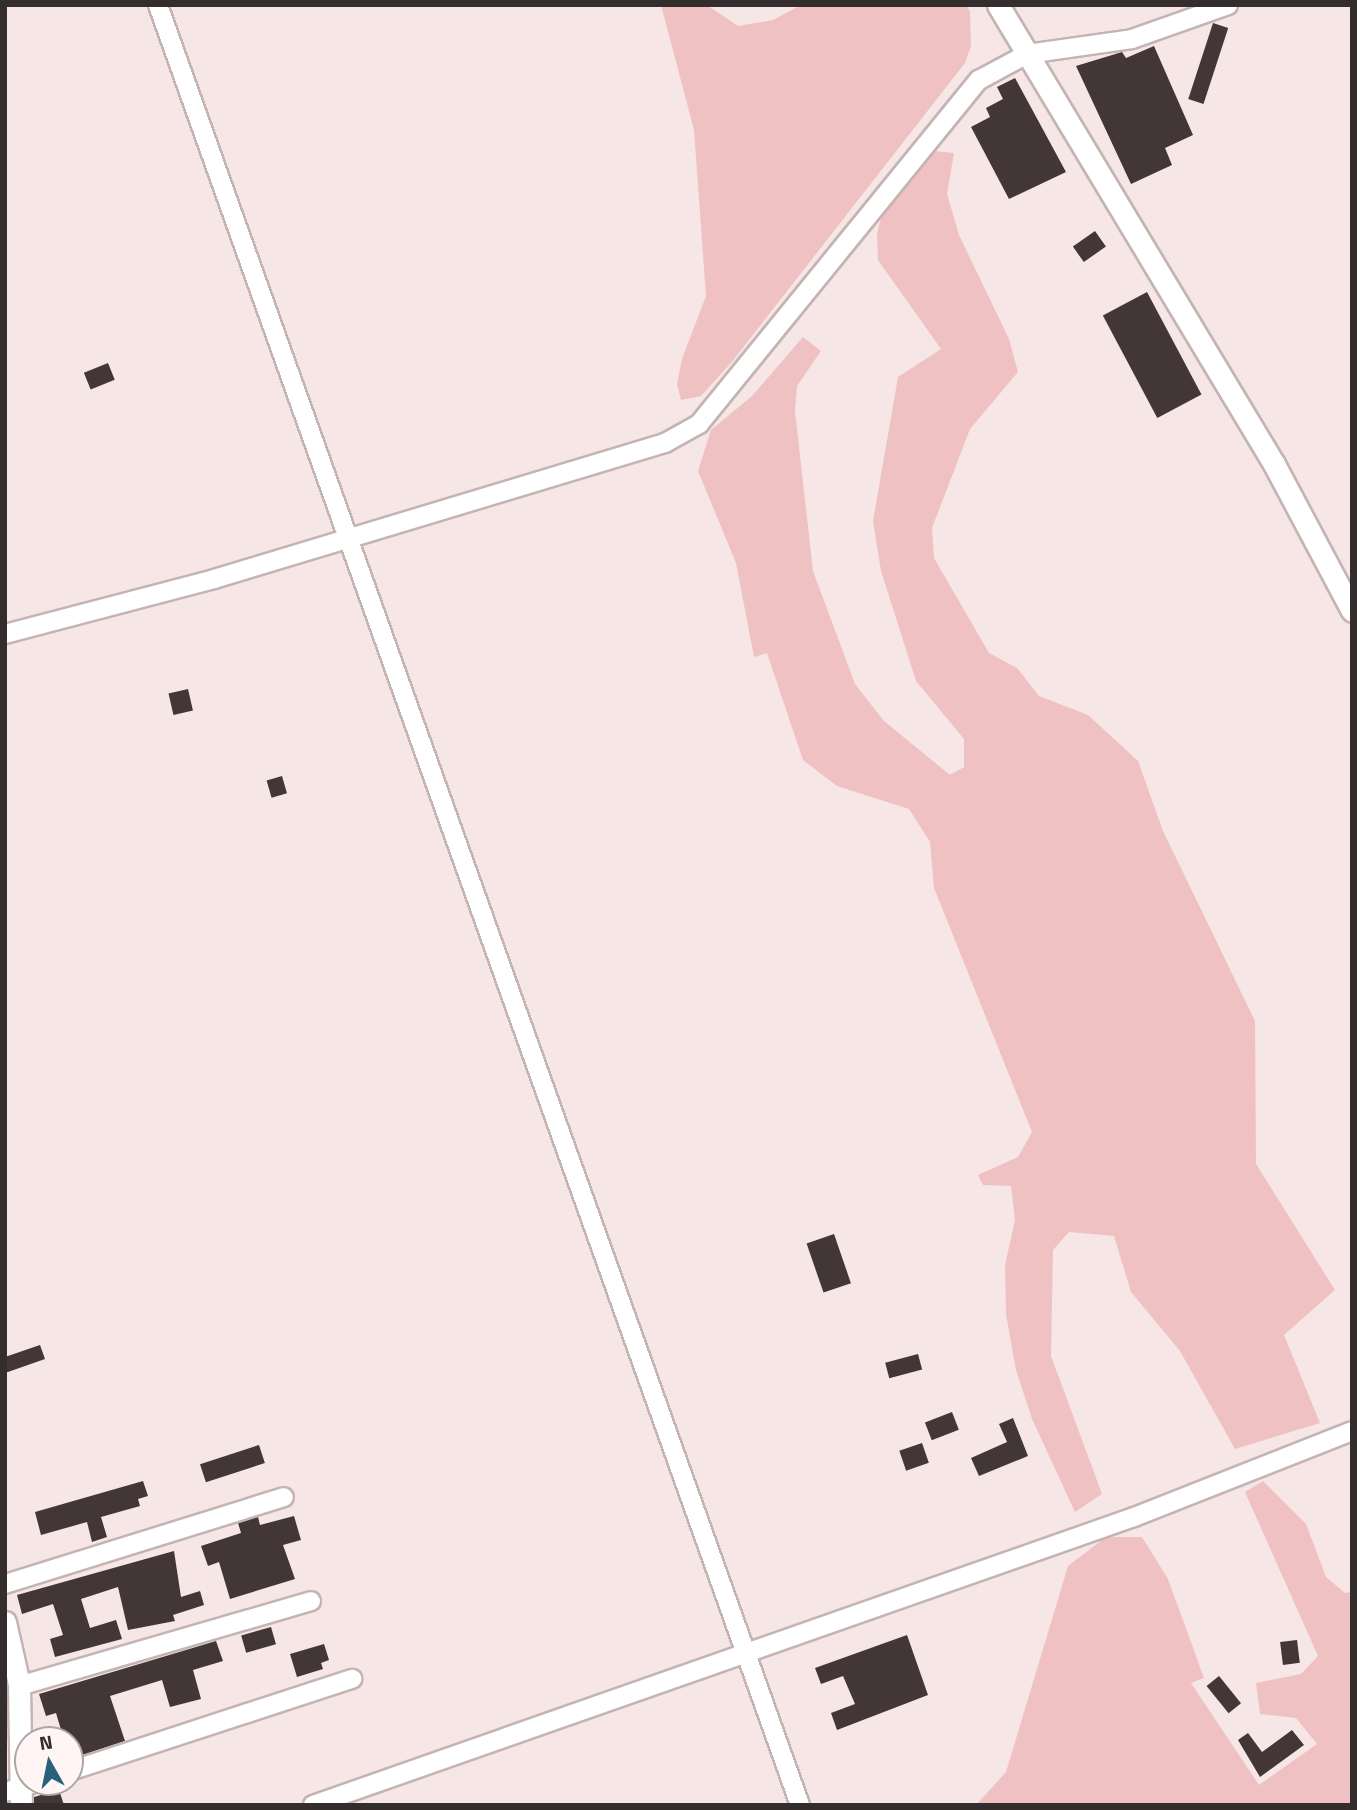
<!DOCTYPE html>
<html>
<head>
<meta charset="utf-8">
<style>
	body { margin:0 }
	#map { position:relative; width:1357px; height:1810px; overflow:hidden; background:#f6e6e6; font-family:"Titillium Web",sans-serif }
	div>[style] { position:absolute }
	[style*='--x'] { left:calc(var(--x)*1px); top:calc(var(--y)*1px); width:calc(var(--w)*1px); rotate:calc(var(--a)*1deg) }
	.green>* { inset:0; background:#f0c1c2 }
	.building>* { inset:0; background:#423636; transform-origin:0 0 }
	.roads { filter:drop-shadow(2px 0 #c4b4b4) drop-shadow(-2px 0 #c4b4b4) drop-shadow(0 2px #c4b4b4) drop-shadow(0 -2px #c4b4b4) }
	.minor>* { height:18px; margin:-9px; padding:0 9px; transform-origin:9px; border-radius:9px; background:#fff }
	.tertiary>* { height:21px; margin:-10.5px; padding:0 10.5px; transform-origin:10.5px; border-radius:10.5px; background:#fff }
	span { translate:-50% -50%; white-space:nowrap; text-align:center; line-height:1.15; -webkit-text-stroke:7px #fff5f5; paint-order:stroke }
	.frame { position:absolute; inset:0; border:7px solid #342d2e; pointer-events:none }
	.north { position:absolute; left:14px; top:1726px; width:70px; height:70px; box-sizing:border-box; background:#fff5f5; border:2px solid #aea5a5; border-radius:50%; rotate:351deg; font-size:19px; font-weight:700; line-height:28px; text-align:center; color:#342d2e }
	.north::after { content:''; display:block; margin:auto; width:24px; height:32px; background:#27627a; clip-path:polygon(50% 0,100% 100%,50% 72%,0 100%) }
</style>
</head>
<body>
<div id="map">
	<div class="green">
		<i style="clip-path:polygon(661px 5px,707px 5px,738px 26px,773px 20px,801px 5px,967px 5px,970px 12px,971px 46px,965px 63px,731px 363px,701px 396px,681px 400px,677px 384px,682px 359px,706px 296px,694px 130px)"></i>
		<i style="clip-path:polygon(934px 151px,954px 153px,947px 194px,959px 235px,1009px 339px,1018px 372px,970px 429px,932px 528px,934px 558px,989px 653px,1017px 668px,1039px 696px,1088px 715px,1138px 761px,1163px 831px,1255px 1021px,1256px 1164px,1335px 1290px,1284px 1335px,1320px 1423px,1235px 1449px,1180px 1351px,1131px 1292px,1114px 1236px,1069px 1232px,1053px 1250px,1051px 1356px,1102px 1494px,1075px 1512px,1032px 1419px,1016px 1370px,1006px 1314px,1005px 1265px,1015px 1220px,1011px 1186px,983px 1185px,978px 1175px,1018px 1157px,1032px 1132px,934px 888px,930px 842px,909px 809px,837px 786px,803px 760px,767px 653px,754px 657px,736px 563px,698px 471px,711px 430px,752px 396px,803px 337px,821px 351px,797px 386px,795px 411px,813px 571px,855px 684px,884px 721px,950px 775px,964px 767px,964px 739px,916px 681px,881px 571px,873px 521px,898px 377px,941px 349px,878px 260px,877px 234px,882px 214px)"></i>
		<i style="clip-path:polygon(1263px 1481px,1306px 1524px,1326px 1577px,1345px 1593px,1352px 1592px,1352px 1805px,976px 1805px,1006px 1772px,1068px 1566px,1106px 1537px,1142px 1537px,1168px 1579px,1204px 1678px,1191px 1683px,1259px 1785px,1317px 1744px,1296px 1718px,1260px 1714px,1256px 1683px,1301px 1674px,1318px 1656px,1245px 1492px)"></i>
	</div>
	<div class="building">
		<i style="left:1213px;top:23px;width:16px;height:80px;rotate:18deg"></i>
		<i style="clip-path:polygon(1154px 46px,1193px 135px,1165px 148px,1172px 165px,1131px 184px,1076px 66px,1122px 52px,1126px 58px)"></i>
		<i style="clip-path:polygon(1015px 78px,1066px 172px,1009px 199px,971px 127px,990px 117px,986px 108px,1003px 99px,997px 87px)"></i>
		<i style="left:1095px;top:231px;width:19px;height:27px;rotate:55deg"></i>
		<i style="left:1147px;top:292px;width:116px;height:50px;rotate:62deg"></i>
		<i style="left:108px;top:363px;width:18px;height:26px;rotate:68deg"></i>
		<i style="left:188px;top:689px;width:22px;height:20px;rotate:77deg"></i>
		<i style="left:282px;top:776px;width:18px;height:16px;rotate:74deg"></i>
		<i style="left:834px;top:1234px;width:52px;height:29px;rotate:71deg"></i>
		<i style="clip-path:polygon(40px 1345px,45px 1359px,5px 1373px,5px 1357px)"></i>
		<i style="left:918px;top:1354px;width:16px;height:34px;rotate:75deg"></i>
		<i style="left:952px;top:1412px;width:19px;height:29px;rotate:69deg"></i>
		<i style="clip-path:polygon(1013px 1418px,1028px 1456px,979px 1476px,971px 1458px,1007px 1442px,999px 1424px)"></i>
		<i style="left:922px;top:1443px;width:21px;height:24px;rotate:71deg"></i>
		<i style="left:259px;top:1445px;width:19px;height:62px;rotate:72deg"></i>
		<i style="clip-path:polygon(143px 1481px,148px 1496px,138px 1499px,140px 1506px,101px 1517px,107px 1537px,92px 1542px,87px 1522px,41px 1535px,35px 1512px)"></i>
		<i style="clip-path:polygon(294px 1516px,301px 1540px,283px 1545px,295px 1579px,230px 1599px,219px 1562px,208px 1566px,201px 1546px,241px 1533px,238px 1523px,258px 1517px,260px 1525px)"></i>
		<i style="clip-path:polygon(174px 1551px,181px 1597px,200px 1591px,204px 1605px,173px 1615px,175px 1621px,128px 1630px,118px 1587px,81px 1599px,90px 1628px,116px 1620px,122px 1639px,55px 1657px,50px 1639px,63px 1635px,53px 1604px,22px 1614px,17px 1595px)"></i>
		<i style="left:271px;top:1627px;width:18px;height:31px;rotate:74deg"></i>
		<i style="clip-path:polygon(907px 1635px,928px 1695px,837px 1730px,831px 1713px,855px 1704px,843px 1676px,821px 1684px,815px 1668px)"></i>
		<i style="left:1297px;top:1640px;width:23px;height:17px;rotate:83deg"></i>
		<i style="clip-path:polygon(216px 1641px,223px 1661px,193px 1670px,201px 1699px,170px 1707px,162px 1680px,110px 1696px,125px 1741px,70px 1759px,70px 1740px,64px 1740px,56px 1713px,46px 1716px,39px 1694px)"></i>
		<i style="clip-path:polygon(324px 1644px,329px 1660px,321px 1663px,323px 1669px,297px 1677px,290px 1654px)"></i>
		<i style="left:1219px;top:1676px;width:35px;height:16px;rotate:51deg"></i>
		<i style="clip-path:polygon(1292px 1730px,1304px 1745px,1260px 1777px,1238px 1740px,1248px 1733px,1262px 1752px)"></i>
		<i style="clip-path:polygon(59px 1790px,64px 1805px,34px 1805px,34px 1797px)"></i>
	</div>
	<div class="roads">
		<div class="minor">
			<i style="--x:158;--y:5;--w:1911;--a:70.37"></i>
			<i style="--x:5;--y:634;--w:216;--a:-14.7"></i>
			<i style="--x:214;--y:579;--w:471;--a:-16.8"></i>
			<i style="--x:665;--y:443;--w:39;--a:-29"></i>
			<i style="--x:699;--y:424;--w:444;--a:-50.9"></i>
			<i style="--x:979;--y:80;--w:55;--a:-28.4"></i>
			<i style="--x:1027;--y:54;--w:106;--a:-8.1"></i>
			<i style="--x:1132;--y:39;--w:102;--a:-19.5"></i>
			<i style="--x:5;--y:1584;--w:292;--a:-17.3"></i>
			<i style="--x:19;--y:1686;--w:304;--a:-16.2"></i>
			<i style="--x:70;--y:1771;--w:297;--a:-18.1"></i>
			<i style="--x:5;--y:1792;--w:34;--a:-17"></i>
			<i style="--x:313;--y:1805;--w:870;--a:-19.33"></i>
			<i style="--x:1134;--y:1517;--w:234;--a:-21.5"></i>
		</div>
		<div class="tertiary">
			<i style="--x:998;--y:5;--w:536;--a:58.98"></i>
			<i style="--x:1274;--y:464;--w:166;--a:62"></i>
			<i style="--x:5;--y:1622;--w:64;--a:77.3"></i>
			<i style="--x:19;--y:1684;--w:121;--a:89.1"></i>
		</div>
	</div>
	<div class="frame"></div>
	<div class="north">N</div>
</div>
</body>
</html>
